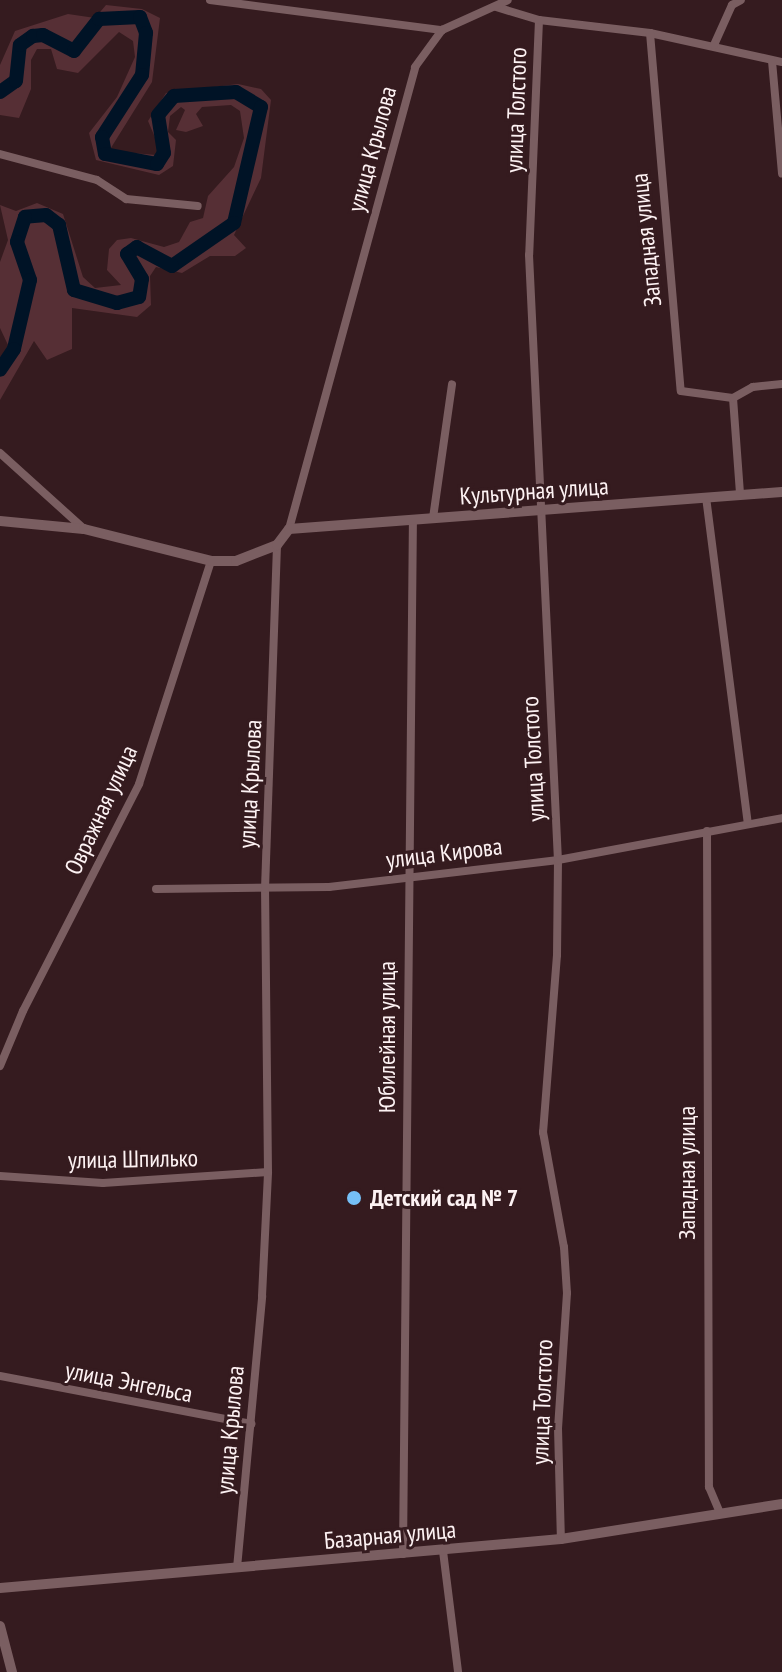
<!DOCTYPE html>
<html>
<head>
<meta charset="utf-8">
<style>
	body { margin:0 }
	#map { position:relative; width:782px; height:1672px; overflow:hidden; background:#351b1f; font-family:"PT Sans Narrow",sans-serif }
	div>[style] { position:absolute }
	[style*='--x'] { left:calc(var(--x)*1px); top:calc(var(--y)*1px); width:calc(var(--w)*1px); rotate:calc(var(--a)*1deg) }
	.green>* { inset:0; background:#562f35 }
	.river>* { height:14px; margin:-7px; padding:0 7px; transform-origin:7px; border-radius:7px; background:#001326 }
	.minor>* { height:8px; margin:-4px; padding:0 4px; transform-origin:4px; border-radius:4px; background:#7a5e61 }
	.tertiary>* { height:10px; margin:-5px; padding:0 5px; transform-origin:5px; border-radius:5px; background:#7a5e61 }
	.dots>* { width:22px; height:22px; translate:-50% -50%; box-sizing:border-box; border:4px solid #351b1f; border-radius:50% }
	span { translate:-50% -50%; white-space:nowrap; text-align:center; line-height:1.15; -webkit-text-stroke:6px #351b1f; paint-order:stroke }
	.street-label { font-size:24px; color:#fdf2f3 }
	.poi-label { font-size:24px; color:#fdf2f3; font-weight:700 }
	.left { translate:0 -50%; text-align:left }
</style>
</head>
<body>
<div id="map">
	<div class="green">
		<i style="clip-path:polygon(106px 5px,142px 9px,160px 18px,152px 82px,109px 151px,156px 155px,160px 149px,148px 121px,166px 93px,238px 84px,261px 89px,271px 100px,261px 178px,234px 235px,246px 248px,235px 256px,210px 256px,182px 273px,156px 267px,150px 276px,151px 305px,137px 317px,72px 308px,72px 349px,47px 360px,34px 341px,0 400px,0 364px,8px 345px,0 328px,0 262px,8px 240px,0 205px,16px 211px,37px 203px,63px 214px,83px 277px,95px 288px,121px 285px,107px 270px,109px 249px,117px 240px,131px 238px,164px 247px,179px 242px,190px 222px,203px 218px,208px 196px,234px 167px,244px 138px,240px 111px,231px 105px,202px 107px,196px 114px,203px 126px,186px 132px,176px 130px,185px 110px,181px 107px,170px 116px,168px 132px,176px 140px,173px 166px,159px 175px,96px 160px,89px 133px,117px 97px,135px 57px,133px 41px,119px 32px,78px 73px,57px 69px,51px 49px,37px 49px,31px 60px,31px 89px,19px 118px,0 115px,0 65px,15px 31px,68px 14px,95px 18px)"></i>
	</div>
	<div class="river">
		<i style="--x:0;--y:92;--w:19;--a:-35"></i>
		<i style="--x:16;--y:81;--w:36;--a:-84"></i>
		<i style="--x:20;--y:45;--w:16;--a:-35"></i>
		<i style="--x:33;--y:36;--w:10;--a:-6"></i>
		<i style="--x:43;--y:35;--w:35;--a:27"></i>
		<i style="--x:74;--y:51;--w:41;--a:-52"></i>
		<i style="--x:99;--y:19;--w:41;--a:-2.8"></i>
		<i style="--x:140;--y:17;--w:17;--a:69"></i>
		<i style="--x:146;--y:33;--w:42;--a:95.4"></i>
		<i style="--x:142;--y:75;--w:74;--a:122.8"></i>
		<i style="--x:102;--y:137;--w:17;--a:80"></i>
		<i style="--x:105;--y:154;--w:53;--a:10.9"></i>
		<i style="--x:157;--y:164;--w:13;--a:-58"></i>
		<i style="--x:164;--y:153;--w:38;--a:-99"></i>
		<i style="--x:158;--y:115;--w:25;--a:-50"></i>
		<i style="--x:174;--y:96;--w:62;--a:-3.7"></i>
		<i style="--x:236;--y:92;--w:29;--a:31"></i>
		<i style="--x:261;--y:107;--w:119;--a:103.1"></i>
		<i style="--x:234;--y:223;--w:75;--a:145.3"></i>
		<i style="--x:172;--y:266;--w:40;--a:-152"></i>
		<i style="--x:137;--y:247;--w:12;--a:145"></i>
		<i style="--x:127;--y:254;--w:29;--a:59"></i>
		<i style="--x:142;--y:279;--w:18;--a:99"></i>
		<i style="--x:139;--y:297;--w:23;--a:165"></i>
		<i style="--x:117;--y:303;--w:45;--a:-163.2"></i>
		<i style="--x:74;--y:290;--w:67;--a:-103"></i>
		<i style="--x:59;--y:225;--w:16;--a:-142"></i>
		<i style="--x:46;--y:215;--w:21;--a:175"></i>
		<i style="--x:25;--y:217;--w:26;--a:108"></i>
		<i style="--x:17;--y:242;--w:40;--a:71.1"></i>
		<i style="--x:30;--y:280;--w:71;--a:103.1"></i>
		<i style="--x:14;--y:349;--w:25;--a:124"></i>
	</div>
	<div class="minor">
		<i style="--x:210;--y:0;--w:234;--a:7.4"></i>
		<i style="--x:496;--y:7;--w:45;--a:16.8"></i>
		<i style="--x:539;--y:20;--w:235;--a:92.4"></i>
		<i style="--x:529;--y:255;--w:606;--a:87.26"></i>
		<i style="--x:558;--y:860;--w:95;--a:90.6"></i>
		<i style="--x:557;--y:955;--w:178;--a:94.5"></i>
		<i style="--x:543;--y:1132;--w:117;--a:79.7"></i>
		<i style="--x:564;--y:1247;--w:46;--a:86.3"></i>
		<i style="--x:567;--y:1293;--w:135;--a:93.8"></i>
		<i style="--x:558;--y:1428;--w:111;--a:88.5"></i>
		<i style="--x:539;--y:20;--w:112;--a:6.7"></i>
		<i style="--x:650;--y:33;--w:135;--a:12.4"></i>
		<i style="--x:442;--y:30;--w:72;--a:-24.4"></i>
		<i style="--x:650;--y:33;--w:359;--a:85.1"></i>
		<i style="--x:681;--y:391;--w:52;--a:7.7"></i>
		<i style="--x:733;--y:398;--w:95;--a:85.8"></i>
		<i style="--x:714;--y:45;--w:44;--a:-65.8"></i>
		<i style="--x:732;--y:5;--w:10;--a:-29"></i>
		<i style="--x:772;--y:61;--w:113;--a:84.9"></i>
		<i style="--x:0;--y:154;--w:100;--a:15"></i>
		<i style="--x:97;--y:180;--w:35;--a:33"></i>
		<i style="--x:126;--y:199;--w:72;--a:5.6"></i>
		<i style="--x:733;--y:398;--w:23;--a:-29"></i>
		<i style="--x:753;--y:387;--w:29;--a:-6"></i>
		<i style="--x:0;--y:453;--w:113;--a:42.1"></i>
		<i style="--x:706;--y:497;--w:329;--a:82.7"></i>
		<i style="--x:433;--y:518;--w:135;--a:-81.9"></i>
		<i style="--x:289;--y:529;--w:479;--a:-74.7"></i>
		<i style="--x:415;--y:67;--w:46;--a:-53.9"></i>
		<i style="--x:707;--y:831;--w:656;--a:89.83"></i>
		<i style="--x:709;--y:1487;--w:28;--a:67"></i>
		<i style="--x:156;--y:889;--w:173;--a:-0.7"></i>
		<i style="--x:329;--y:887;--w:231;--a:-6.7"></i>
		<i style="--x:558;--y:860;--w:228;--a:-10.6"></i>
		<i style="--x:0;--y:1066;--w:60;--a:-67.3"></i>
		<i style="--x:23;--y:1011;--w:255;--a:-62.9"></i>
		<i style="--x:139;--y:784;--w:234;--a:-72.1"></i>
		<i style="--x:0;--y:1176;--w:103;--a:3.9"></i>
		<i style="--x:103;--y:1183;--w:165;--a:-3.8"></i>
		<i style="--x:0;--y:1376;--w:256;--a:10.8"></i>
		<i style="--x:443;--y:1551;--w:122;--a:82.9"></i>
		<i style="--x:403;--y:1554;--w:1033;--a:-89.45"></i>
		<i style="--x:237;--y:1568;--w:273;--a:-84.7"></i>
		<i style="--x:262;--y:1296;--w:124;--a:-87.2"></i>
		<i style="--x:268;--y:1172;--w:283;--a:-90.6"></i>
		<i style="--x:265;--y:889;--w:344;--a:-88"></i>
	</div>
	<div class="tertiary">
		<i style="--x:0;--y:521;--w:84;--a:5.4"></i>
		<i style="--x:84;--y:529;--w:131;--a:14.1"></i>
		<i style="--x:211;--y:561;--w:25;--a:0"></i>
		<i style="--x:236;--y:561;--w:44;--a:-21.3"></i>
		<i style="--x:277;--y:545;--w:20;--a:-53"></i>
		<i style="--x:289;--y:529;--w:494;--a:-4.3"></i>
		<i style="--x:0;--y:1588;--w:563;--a:-4.99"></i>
		<i style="--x:561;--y:1539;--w:224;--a:-9"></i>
		<i style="--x:0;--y:1626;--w:48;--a:75.4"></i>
	</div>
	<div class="dots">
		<i style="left:354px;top:1198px;background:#76c0f7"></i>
	</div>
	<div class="street-label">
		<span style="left:516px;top:110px;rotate:-88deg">улица Толстого</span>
		<span style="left:372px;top:149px;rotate:-75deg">улица Крылова</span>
		<span style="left:646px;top:240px;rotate:-96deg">Западная улица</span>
		<span style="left:534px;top:491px;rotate:-4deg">Культурная улица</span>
		<span style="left:533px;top:759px;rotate:-93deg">улица Толстого</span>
		<span style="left:250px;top:784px;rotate:-87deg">улица Крылова</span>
		<span style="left:101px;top:810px;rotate:-65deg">Овражная улица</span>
		<span style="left:444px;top:853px;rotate:-7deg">улица Кирова</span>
		<span style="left:387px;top:1037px;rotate:-90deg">Юбилейная улица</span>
		<span style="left:133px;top:1159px;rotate:-1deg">улица Шпилько</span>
		<span style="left:687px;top:1173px;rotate:-90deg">Западная улица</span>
		<span style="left:129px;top:1382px;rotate:11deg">улица Энгельса</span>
		<span style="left:542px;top:1402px;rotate:-88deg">улица Толстого</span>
		<span style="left:230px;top:1430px;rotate:-85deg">улица Крылова</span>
		<span style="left:390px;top:1535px;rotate:-5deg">Базарная улица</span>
	</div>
	<div class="poi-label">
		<span class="left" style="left:370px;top:1198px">Детский сад № 7</span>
	</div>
</div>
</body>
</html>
